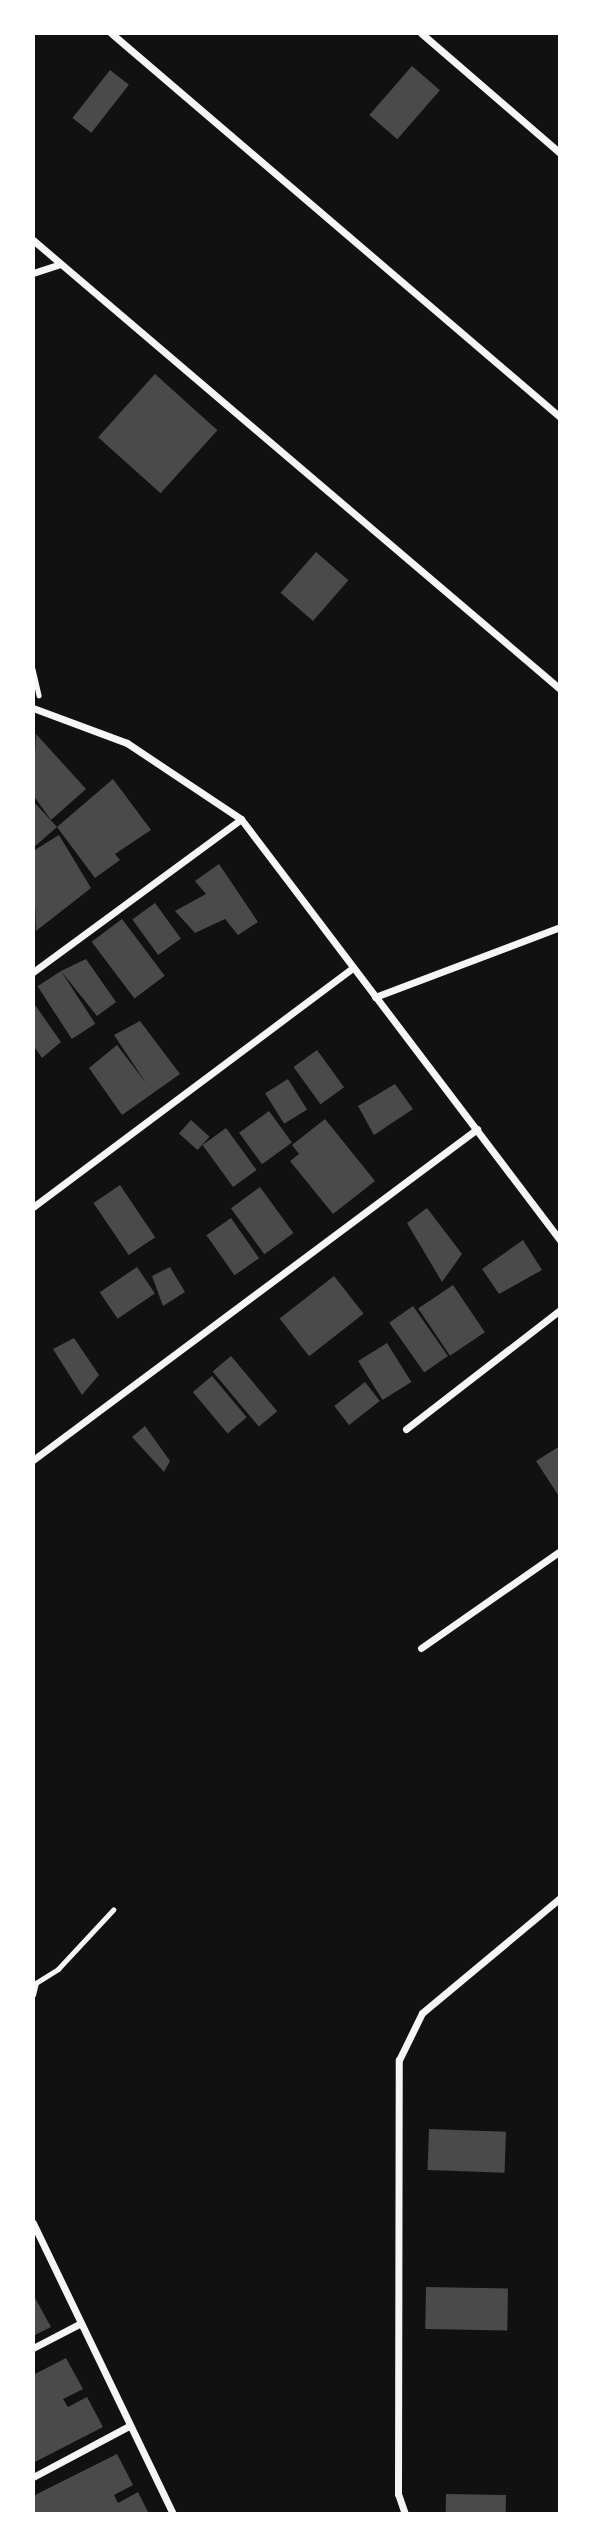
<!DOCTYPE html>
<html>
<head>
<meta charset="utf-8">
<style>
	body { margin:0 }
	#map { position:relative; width:593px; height:2547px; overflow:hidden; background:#111; font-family:"Fira Sans Condensed",sans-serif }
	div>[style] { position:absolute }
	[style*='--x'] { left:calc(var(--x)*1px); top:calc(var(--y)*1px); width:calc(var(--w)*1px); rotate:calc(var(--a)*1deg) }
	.building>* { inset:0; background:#4a4a4a; transform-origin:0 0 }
	.path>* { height:4.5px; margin:-2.25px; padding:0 2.25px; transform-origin:2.25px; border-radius:2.25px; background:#f5f5f5 }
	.minor>* { height:7px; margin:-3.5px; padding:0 3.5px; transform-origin:3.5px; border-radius:3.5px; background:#f5f5f5 }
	span { translate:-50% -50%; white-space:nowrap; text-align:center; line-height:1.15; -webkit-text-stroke:5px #fff; paint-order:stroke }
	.frame { position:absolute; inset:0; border:35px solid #fff; pointer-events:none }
</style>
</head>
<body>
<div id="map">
	<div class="building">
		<i style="left:412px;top:66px;width:37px;height:65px;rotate:41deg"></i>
		<i style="left:110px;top:70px;width:24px;height:61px;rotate:38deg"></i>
		<i style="left:155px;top:374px;width:84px;height:85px;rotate:42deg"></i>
		<i style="left:316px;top:552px;width:43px;height:54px;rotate:41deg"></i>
		<i style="clip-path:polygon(36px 734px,86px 789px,51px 820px,33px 795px)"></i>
		<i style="clip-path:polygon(113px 779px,151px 830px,115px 854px,120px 860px,95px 878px,57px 827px,33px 848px,33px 801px,57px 827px)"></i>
		<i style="clip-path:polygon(59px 835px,91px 888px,36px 931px,33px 851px)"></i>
		<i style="clip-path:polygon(219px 864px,258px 922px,238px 935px,225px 919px,195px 933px,175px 911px,206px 894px,195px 881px)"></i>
		<i style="left:155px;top:903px;width:44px;height:28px;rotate:54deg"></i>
		<i style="left:122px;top:919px;width:71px;height:38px;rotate:53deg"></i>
		<i style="clip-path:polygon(86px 959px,116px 1002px,97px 1016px,61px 971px)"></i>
		<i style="left:61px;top:971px;width:63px;height:28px;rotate:57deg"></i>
		<i style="clip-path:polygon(33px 1002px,61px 1042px,42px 1058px,33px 1045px)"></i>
		<i style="clip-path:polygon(140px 1021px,180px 1074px,122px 1115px,89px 1068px,117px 1045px,146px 1083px,114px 1035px)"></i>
		<i style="left:317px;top:1050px;width:46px;height:29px;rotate:54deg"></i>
		<i style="left:288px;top:1079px;width:36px;height:27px;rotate:58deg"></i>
		<i style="clip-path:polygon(395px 1084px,413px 1109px,374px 1135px,358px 1106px)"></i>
		<i style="left:269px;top:1111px;width:39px;height:37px;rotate:54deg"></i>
		<i style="clip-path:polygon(325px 1119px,375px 1181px,333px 1214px,290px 1161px,299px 1154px,292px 1145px)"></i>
		<i style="left:191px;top:1120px;width:25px;height:18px;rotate:42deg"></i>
		<i style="left:226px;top:1128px;width:52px;height:29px;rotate:54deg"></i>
		<i style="left:120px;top:1185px;width:63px;height:32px;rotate:56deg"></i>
		<i style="left:260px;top:1187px;width:57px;height:36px;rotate:54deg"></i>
		<i style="clip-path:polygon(427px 1208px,462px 1254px,442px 1282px,407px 1223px)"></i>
		<i style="left:231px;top:1218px;width:49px;height:30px;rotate:55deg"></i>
		<i style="clip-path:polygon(523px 1240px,542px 1270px,499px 1294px,482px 1269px)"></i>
		<i style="left:137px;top:1267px;width:32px;height:45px;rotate:56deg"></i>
		<i style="clip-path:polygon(170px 1267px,185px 1292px,163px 1306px,152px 1276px)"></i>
		<i style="left:334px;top:1276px;width:48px;height:69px;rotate:52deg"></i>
		<i style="left:453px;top:1285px;width:57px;height:42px;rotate:56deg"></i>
		<i style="left:413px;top:1306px;width:61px;height:29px;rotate:55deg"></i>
		<i style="clip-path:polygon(74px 1338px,99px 1375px,82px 1395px,53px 1349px)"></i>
		<i style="left:387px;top:1343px;width:46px;height:34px;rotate:58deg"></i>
		<i style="left:231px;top:1356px;width:72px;height:24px;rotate:50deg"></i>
		<i style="left:212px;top:1376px;width:54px;height:25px;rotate:50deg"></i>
		<i style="left:365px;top:1382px;width:24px;height:39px;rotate:52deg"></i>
		<i style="clip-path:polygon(145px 1426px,170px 1461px,164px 1472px,132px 1437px)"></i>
		<i style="clip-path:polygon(560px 1446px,560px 1498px,536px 1461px)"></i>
		<i style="left:429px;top:2129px;width:77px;height:41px;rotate:2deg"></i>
		<i style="left:426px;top:2287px;width:82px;height:42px;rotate:1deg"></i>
		<i style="clip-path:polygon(35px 2298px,51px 2327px,33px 2336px,33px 2299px)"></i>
		<i style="clip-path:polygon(66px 2358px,83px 2389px,63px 2399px,68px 2407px,87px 2397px,103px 2427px,33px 2463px,33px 2375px)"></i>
		<i style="clip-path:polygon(117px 2454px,133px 2485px,114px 2495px,118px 2503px,138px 2492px,149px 2514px,33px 2514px,33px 2496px)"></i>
		<i style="left:446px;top:2494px;width:60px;height:20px;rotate:1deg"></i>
	</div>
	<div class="path">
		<i style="--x:33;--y:669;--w:27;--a:77"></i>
		<i style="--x:33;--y:1995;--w:12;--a:-76"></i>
		<i style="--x:36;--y:1983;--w:26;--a:-32"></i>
		<i style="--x:58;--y:1969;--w:81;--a:-47"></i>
	</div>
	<div class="minor">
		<i style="--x:111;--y:33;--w:591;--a:40.54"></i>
		<i style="--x:421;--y:33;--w:184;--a:40.8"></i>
		<i style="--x:33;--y:240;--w:692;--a:40.43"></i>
		<i style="--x:33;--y:273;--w:29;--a:-18"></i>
		<i style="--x:33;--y:708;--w:100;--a:20.4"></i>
		<i style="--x:127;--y:743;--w:137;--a:33.7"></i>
		<i style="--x:241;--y:819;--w:528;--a:52.85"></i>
		<i style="--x:33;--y:972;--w:258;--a:-36.3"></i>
		<i style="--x:375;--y:997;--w:198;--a:-20.7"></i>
		<i style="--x:33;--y:1207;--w:397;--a:-36.8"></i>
		<i style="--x:406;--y:1429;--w:195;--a:-37.7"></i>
		<i style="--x:33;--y:1460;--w:554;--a:-36.7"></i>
		<i style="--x:421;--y:1648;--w:169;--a:-34.9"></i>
		<i style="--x:33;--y:2223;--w:323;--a:64.3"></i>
		<i style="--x:33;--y:2348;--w:54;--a:-27.5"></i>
		<i style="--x:33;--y:2477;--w:109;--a:-28"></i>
		<i style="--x:405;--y:2514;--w:21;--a:-109"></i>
		<i style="--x:398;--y:2494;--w:434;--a:-89.9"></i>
		<i style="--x:399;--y:2060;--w:52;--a:-63.9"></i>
		<i style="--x:422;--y:2013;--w:180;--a:-39.8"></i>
	</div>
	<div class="frame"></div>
</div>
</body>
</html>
